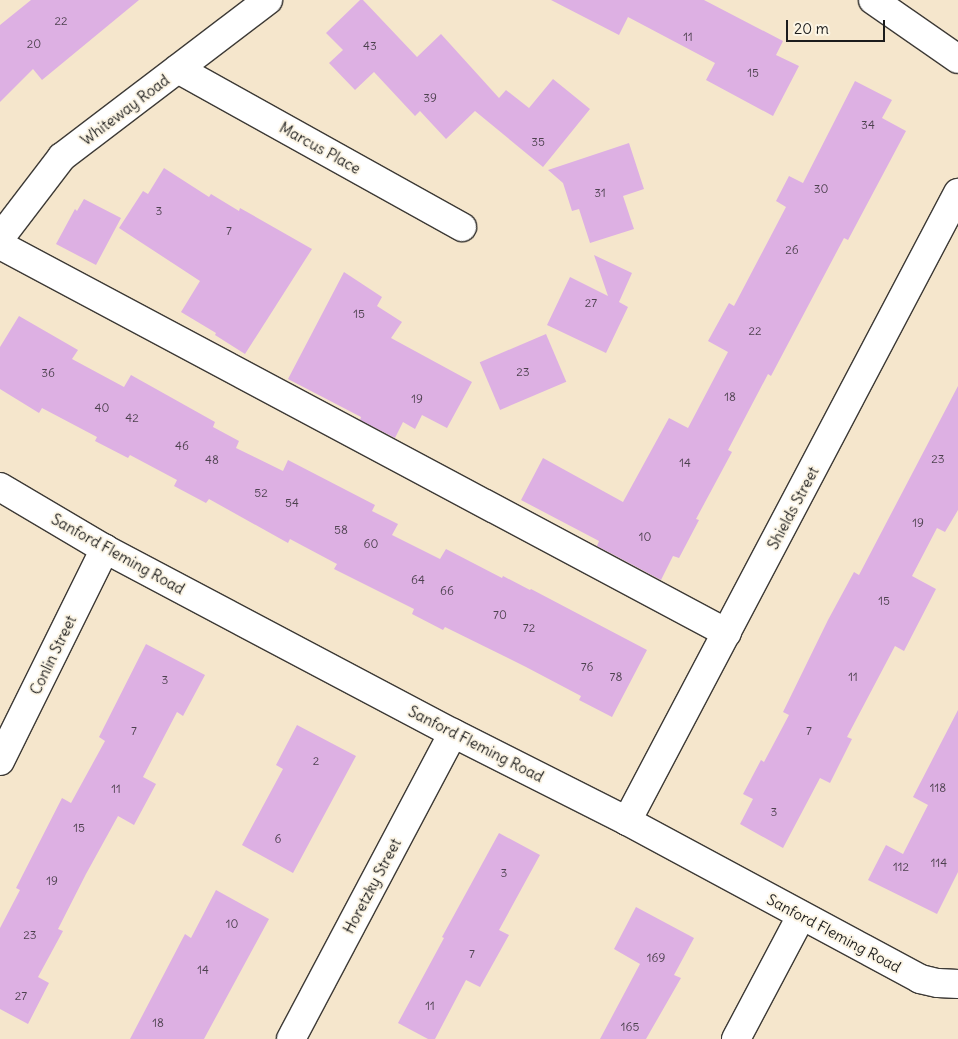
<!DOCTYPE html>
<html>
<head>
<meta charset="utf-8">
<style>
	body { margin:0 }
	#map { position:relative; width:958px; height:1039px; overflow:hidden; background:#f5e6cc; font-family:Delius,sans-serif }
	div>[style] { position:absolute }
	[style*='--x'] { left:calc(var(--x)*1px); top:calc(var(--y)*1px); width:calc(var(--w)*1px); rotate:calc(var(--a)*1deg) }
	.building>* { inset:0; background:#ddb0e3; transform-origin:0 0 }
	.roads { filter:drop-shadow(1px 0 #3d3a36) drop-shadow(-1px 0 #3d3a36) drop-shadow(0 1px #3d3a36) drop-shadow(0 -1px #3d3a36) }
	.minor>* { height:28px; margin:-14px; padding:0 14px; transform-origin:14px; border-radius:14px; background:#fff }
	span { translate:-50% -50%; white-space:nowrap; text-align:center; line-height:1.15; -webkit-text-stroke:4px #fcf5e5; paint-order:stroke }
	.number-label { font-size:12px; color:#4c414e }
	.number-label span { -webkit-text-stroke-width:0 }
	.street-label { font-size:15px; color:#1c1c1c }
	.scale { position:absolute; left:786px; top:20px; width:99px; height:22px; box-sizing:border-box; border:2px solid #1c1c1c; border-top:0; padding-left:6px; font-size:15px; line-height:18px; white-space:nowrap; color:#1c1c1c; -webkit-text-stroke:4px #fcf5e5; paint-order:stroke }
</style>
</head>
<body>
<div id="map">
	<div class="building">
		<i style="clip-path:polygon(31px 0,139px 0,42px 80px,33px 69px,0 102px,0 25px)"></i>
		<i style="clip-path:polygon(360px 0,363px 0,417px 57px,441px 34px,499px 98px,506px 90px,529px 108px,553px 79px,590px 109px,543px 167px,475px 111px,446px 139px,420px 111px,415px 116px,374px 72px,355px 90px,329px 63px,343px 50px,326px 33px)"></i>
		<i style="clip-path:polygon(551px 0,704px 0,783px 41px,776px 55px,799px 66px,773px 116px,706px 80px,715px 63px,628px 17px,619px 35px)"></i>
		<i style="clip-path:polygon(855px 81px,892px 100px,882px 118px,906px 131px,848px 240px,844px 238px,771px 376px,768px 374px,728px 450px,732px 452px,696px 519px,699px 520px,679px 558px,673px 556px,661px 580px,597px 546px,599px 541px,521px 500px,543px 458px,623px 502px,669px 418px,688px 428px,728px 352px,708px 341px,729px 303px,734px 306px,786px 207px,776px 201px,789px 176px,803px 183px)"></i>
		<i style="clip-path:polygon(629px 143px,644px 189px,623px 196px,634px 229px,590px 243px,579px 209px,572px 211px,563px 183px,548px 170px)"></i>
		<i style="clip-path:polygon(164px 168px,209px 197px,211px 194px,239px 211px,240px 208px,312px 249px,245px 354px,215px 335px,216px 333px,181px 312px,200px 281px,119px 228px,143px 191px,148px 194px)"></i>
		<i style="clip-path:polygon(84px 199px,121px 218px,96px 265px,56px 244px,75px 209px,77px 211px)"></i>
		<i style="clip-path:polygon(594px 255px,632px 273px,619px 302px,628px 307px,606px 353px,547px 325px,570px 277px,608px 296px)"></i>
		<i style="clip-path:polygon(344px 272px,382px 297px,377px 306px,402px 322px,391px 338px,472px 382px,447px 428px,422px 415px,415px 429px,403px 422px,395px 438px,360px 420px,361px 417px,288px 379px)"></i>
		<i style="clip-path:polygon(19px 316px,78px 350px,72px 359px,124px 387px,131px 375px,215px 422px,213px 427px,239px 441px,236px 448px,283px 471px,288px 460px,375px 505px,372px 511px,398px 524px,392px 535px,440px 559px,446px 549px,502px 578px,503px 576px,530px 590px,531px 589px,647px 650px,612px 717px,579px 700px,581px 696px,526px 667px,445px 627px,443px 630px,412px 614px,414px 609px,334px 569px,337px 564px,290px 539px,288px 543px,209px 499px,206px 503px,174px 486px,177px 480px,130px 455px,128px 458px,95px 441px,97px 437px,42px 408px,39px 413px,0 389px,0 347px)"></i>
		<i style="left:546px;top:334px;width:52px;height:72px;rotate:67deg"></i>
		<i style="clip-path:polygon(958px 386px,958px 510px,945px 532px,937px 528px,912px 576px,936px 589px,904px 651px,895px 646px,847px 737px,852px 739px,830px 783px,820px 778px,783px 848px,740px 824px,753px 799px,743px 794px,761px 760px,764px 762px,789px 715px,783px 712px,828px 620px,854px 572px,859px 575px)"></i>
		<i style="clip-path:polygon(146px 644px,205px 675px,183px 716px,177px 712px,143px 777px,156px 784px,134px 825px,118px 816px,86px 874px,58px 929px,63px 931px,38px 977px,49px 983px,28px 1024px,0 1009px,0 928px,20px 890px,16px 888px,62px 798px,71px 803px,105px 741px,99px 737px)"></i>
		<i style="clip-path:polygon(958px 710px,958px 872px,937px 914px,868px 880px,886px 845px,903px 854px,928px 805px,913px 797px)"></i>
		<i style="clip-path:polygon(297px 725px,356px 756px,293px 873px,242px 845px,283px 769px,276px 765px)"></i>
		<i style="clip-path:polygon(499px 833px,540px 855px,499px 930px,509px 935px,480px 987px,466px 980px,435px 1039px,428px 1039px,398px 1023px,444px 938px,442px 937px)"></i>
		<i style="clip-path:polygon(216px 890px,269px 919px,204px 1039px,130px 1039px,185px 934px,191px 938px)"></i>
		<i style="clip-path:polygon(636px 907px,694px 938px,674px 975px,681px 978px,646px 1039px,600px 1039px,640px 964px,614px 949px)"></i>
	</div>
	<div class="roads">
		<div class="minor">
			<i style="--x:873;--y:0;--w:103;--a:34.8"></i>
			<i style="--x:178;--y:69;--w:325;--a:29.1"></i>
			<i style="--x:0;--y:238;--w:102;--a:-52.6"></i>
			<i style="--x:62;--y:157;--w:259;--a:-37.3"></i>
			<i style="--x:0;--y:245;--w:824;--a:28.09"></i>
			<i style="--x:0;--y:487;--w:122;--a:30.6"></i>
			<i style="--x:105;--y:549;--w:394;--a:27.9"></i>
			<i style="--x:453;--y:733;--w:195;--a:26.8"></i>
			<i style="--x:627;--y:821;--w:333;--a:28.3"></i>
			<i style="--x:920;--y:979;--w:18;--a:13"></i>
			<i style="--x:938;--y:983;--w:20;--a:3"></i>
			<i style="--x:0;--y:761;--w:237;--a:-63.7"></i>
			<i style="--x:627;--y:821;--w:710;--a:-62.21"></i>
			<i style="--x:291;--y:1039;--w:346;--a:-62.1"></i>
			<i style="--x:736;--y:1039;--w:139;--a:-62.1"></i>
		</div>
	</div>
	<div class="number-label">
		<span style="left:61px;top:21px">22</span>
		<span style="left:688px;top:37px">11</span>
		<span style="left:34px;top:44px">20</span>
		<span style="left:370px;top:46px">43</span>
		<span style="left:753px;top:73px">15</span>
		<span style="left:430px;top:98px">39</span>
		<span style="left:868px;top:125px">34</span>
		<span style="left:538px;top:142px">35</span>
		<span style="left:821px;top:189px">30</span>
		<span style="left:600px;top:193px">31</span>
		<span style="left:159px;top:211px">3</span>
		<span style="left:229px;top:231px">7</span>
		<span style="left:792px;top:250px">26</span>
		<span style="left:591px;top:303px">27</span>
		<span style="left:359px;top:314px">15</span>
		<span style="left:755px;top:331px">22</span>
		<span style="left:523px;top:372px">23</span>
		<span style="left:48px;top:373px">36</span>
		<span style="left:730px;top:397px">18</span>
		<span style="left:417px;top:399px">19</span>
		<span style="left:102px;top:408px">40</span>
		<span style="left:132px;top:418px">42</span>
		<span style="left:182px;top:446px">46</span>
		<span style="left:938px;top:459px">23</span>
		<span style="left:212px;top:460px">48</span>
		<span style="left:685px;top:463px">14</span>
		<span style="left:261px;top:493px">52</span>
		<span style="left:292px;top:503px">54</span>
		<span style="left:918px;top:523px">19</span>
		<span style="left:341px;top:530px">58</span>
		<span style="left:645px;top:537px">10</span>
		<span style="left:371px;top:544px">60</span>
		<span style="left:418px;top:580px">64</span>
		<span style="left:447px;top:591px">66</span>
		<span style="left:884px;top:601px">15</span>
		<span style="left:500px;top:615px">70</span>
		<span style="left:529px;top:628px">72</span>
		<span style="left:587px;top:667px">76</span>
		<span style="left:616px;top:677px">78</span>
		<span style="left:853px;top:677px">11</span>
		<span style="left:165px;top:680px">3</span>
		<span style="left:134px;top:731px">7</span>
		<span style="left:809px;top:731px">7</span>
		<span style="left:316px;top:761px">2</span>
		<span style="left:938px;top:788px">118</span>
		<span style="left:116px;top:789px">11</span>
		<span style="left:774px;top:812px">3</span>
		<span style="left:79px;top:828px">15</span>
		<span style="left:278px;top:839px">6</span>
		<span style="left:939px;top:863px">114</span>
		<span style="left:901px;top:867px">112</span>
		<span style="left:504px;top:873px">3</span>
		<span style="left:52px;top:881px">19</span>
		<span style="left:232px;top:924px">10</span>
		<span style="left:30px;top:935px">23</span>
		<span style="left:472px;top:954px">7</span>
		<span style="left:656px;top:958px">169</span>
		<span style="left:203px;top:970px">14</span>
		<span style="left:21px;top:996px">27</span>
		<span style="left:430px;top:1006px">11</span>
		<span style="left:158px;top:1023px">18</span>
		<span style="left:630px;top:1027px">165</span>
	</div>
	<div class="street-label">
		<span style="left:125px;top:110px;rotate:-37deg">Whiteway Road</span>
		<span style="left:320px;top:148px;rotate:29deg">Marcus Place</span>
		<span style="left:793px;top:508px;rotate:-62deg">Shields Street</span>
		<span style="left:118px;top:554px;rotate:29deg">Sanford Fleming Road</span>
		<span style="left:53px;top:655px;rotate:-64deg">Conlin Street</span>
		<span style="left:476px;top:744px;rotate:27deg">Sanford Fleming Road</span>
		<span style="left:372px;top:886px;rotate:-62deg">Horetzky Street</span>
		<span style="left:834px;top:933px;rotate:28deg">Sanford Fleming Road</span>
	</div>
	<div class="scale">20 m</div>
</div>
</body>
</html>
